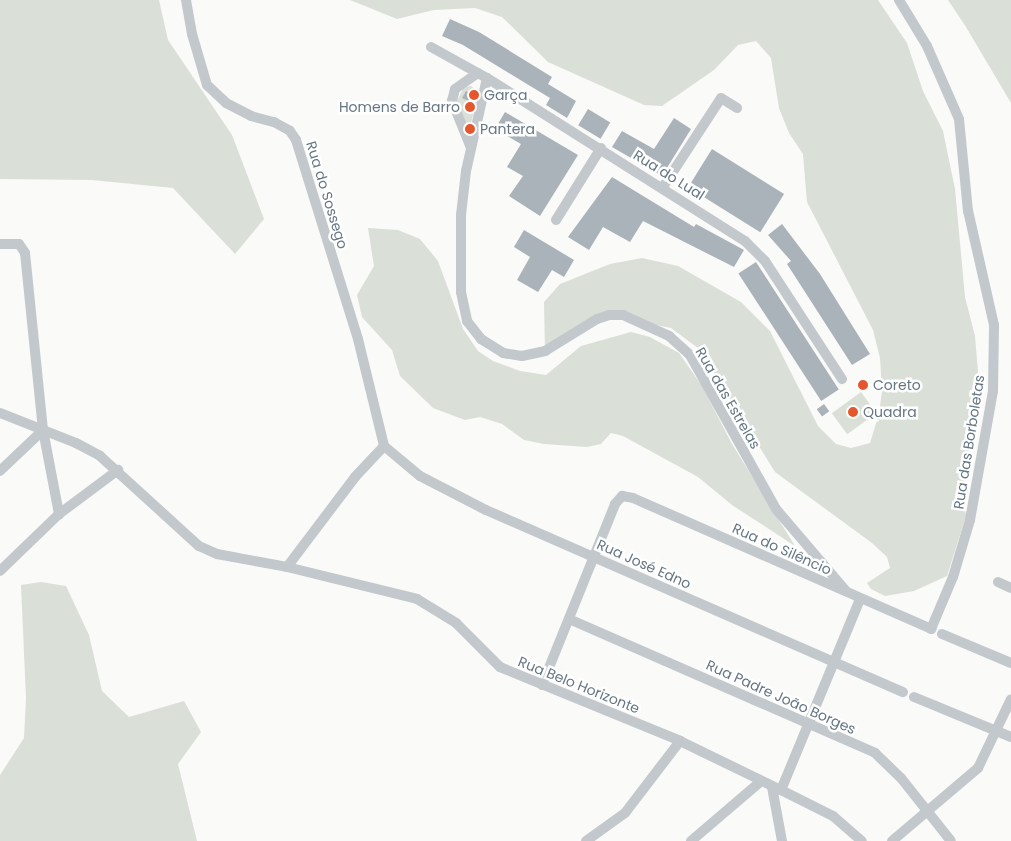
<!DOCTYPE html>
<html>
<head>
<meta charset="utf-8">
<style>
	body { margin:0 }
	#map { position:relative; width:1011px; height:841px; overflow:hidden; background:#fafaf8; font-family:Poppins,sans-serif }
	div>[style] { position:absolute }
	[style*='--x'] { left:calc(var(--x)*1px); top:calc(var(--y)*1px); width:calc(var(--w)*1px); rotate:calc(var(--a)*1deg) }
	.green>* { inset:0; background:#dadfd7; transform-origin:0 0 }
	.building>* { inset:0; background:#aab3b9; transform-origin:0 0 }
	.minor>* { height:10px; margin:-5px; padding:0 5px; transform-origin:5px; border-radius:5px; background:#c3c8cc }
	.dots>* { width:14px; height:14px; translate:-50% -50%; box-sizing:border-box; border:2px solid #fff; border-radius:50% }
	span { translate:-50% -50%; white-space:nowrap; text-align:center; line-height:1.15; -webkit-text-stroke:5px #fff; paint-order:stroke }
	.poi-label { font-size:14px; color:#657683 }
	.left { translate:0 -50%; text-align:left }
	.right { translate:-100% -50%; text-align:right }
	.street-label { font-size:14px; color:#657683 }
</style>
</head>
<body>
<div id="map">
	<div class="green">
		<i style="clip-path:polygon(0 0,159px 0,168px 40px,232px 135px,264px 219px,235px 254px,173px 188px,92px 180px,0 179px)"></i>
		<i style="clip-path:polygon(350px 0,878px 0,907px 43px,923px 91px,943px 131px,955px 189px,965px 297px,975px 336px,978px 372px,964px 494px,966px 516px,947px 576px,914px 591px,897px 594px,885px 596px,871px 589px,867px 583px,890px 568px,887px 557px,872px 543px,775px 472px,698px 348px,671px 328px,609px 315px,545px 351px,544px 302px,560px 284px,610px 264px,642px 258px,678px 266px,741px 302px,770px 331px,818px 426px,836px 444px,851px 448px,870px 443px,879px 414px,882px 391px,880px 358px,873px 330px,807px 202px,803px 154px,789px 133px,779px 108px,771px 58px,756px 41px,738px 45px,714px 70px,662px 106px,644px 105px,548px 62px,502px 17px,475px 8px,434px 10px,397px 19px)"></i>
		<i style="clip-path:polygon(948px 0,1011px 0,1011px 103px,966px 27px)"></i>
		<i style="clip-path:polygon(471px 86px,476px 90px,477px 98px,469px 132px,457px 101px,464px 87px)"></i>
		<i style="clip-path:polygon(368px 228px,398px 230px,420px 239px,438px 261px,463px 329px,478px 351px,493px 361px,520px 371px,546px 375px,581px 346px,631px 332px,650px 337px,679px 353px,702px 386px,732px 444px,795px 546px,732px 505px,698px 477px,623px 436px,611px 433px,601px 444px,587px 447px,544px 444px,524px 440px,502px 424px,480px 417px,465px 420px,433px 408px,400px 376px,392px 350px,362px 317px,357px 295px,374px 266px)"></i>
		<i style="left:861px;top:392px;width:26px;height:36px;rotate:54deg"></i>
		<i style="clip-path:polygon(41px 582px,66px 586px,89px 635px,102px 691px,129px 717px,184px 701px,201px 732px,178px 764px,197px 841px,0 841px,0 775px,24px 738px,26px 698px,21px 585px)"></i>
	</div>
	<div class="building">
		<i style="clip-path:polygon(450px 19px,479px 32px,552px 77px,548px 84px,576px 101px,567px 118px,546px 105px,550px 98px,463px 45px,442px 36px)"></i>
		<i style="clip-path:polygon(466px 91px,472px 94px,469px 101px,462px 98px)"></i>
		<i style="left:588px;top:109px;width:26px;height:19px;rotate:31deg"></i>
		<i style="clip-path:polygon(505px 112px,578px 155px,540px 216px,509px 196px,523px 176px,507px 167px,521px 144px,495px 129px)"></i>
		<i style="clip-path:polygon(674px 118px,691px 129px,662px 176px,612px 147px,622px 131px,654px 149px)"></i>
		<i style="left:712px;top:149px;width:85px;height:45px;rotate:32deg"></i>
		<i style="clip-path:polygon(612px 177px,694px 227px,696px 224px,744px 250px,734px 267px,643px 221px,630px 242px,603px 227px,589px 250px,568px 237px)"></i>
		<i style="clip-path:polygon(782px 224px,820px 274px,870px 354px,852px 365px,787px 264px,791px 261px,768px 235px)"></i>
		<i style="clip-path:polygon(524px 230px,574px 260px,564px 277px,552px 270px,538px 292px,517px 280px,530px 257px,514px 247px)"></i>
		<i style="left:756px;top:262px;width:152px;height:21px;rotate:57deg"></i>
		<i style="clip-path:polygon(865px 379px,869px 386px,862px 391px,857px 384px)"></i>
		<i style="left:824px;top:404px;width:9px;height:9px;rotate:54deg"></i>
	</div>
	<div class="minor">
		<i style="--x:186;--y:0;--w:35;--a:80"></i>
		<i style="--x:192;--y:34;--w:53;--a:73.6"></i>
		<i style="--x:207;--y:85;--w:26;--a:43"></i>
		<i style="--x:226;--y:103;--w:28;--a:27"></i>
		<i style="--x:251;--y:116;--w:24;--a:15"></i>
		<i style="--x:274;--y:122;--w:18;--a:29"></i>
		<i style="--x:290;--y:131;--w:11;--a:56"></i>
		<i style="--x:296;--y:140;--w:208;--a:72.7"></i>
		<i style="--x:358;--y:339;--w:110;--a:76.3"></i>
		<i style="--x:431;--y:47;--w:64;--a:29"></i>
		<i style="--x:487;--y:78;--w:305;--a:32.3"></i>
		<i style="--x:745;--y:241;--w:28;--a:45"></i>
		<i style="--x:765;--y:261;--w:141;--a:56.9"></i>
		<i style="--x:487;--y:78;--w:95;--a:102.7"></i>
		<i style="--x:466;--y:171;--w:44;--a:96.5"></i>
		<i style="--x:461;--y:215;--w:77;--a:90"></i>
		<i style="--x:461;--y:292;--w:30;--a:78"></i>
		<i style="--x:467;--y:321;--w:23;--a:52"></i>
		<i style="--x:481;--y:339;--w:26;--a:32"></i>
		<i style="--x:503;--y:353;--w:19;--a:9"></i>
		<i style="--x:522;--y:356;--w:24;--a:-12"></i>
		<i style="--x:545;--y:351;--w:61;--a:-31.6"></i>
		<i style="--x:597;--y:319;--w:13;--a:-18"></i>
		<i style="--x:609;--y:315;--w:14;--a:0"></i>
		<i style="--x:623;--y:315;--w:51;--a:24.5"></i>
		<i style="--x:669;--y:336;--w:28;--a:42"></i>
		<i style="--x:690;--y:355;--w:176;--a:60.8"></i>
		<i style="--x:776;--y:509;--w:108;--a:49.5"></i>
		<i style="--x:471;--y:148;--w:51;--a:-112"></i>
		<i style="--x:452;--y:101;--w:12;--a:-76"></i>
		<i style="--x:455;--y:89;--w:28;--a:-35"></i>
		<i style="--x:663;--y:187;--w:106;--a:-56.9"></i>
		<i style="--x:721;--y:98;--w:19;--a:32"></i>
		<i style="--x:556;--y:220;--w:85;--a:-58"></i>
		<i style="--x:0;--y:244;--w:19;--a:0"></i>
		<i style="--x:19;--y:244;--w:11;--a:56"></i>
		<i style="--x:25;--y:253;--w:178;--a:84.2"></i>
		<i style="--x:43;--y:430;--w:86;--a:79.2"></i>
		<i style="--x:59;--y:514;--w:82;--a:136"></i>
		<i style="--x:0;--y:413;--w:82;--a:21.5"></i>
		<i style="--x:76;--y:443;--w:27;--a:28"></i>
		<i style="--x:100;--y:456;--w:134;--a:42.3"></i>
		<i style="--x:199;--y:546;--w:20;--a:24"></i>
		<i style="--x:217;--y:554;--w:71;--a:10.5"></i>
		<i style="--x:287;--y:567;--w:134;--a:13.8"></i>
		<i style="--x:417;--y:599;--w:46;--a:31.6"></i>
		<i style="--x:456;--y:623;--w:62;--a:45"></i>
		<i style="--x:500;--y:667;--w:195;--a:22.3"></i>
		<i style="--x:680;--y:741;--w:112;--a:25.9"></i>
		<i style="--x:781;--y:790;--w:58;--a:26.6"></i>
		<i style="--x:833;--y:816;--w:38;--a:41"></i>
		<i style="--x:384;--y:446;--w:47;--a:39.8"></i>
		<i style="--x:420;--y:476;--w:74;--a:27.3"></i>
		<i style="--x:486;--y:510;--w:455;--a:23.6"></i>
		<i style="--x:0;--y:471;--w:59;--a:-43.6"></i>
		<i style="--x:59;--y:514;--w:74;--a:-36.7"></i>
		<i style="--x:287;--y:567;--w:113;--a:-52.9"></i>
		<i style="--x:355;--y:477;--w:42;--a:-46.9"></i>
		<i style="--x:998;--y:582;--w:14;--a:25"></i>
		<i style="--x:569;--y:619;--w:334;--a:23.6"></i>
		<i style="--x:875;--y:753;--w:36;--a:44"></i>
		<i style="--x:901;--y:778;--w:80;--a:51.6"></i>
		<i style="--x:942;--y:634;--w:75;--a:22.8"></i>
		<i style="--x:542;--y:685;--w:195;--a:-68"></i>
		<i style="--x:615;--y:504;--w:11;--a:-49"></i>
		<i style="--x:622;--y:496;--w:11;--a:10"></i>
		<i style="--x:633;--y:498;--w:326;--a:23.7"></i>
		<i style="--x:931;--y:629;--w:56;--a:-67.1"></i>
		<i style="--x:953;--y:577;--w:59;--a:-73.4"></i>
		<i style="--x:970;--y:520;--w:131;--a:-79.9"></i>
		<i style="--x:993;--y:391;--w:66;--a:-89.1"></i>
		<i style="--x:994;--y:325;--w:117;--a:-102.8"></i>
		<i style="--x:968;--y:211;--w:92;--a:-95.6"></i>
		<i style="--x:959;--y:119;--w:80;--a:-113.7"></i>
		<i style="--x:927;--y:46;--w:54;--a:-121.3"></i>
		<i style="--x:914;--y:697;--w:105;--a:22.4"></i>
		<i style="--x:772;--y:787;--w:55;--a:79.5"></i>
		<i style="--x:781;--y:790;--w:207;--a:-67.5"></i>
		<i style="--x:586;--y:841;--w:48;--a:-35.7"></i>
		<i style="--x:625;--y:813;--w:91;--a:-52.6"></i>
		<i style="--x:691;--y:841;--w:91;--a:-40.5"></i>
		<i style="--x:892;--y:841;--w:113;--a:-40.3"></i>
		<i style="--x:978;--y:768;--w:76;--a:-64.4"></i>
	</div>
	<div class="dots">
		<i style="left:474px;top:95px;background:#e4572e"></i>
		<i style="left:470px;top:107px;background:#e4572e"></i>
		<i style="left:470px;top:129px;background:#e4572e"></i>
		<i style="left:863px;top:385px;background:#e4572e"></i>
		<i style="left:853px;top:412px;background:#e4572e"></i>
	</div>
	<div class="poi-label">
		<span class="left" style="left:484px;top:95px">Garça</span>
		<span class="right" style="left:460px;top:107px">Homens de Barro</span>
		<span class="left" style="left:480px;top:129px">Pantera</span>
		<span class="left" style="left:873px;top:385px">Coreto</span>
		<span class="left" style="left:863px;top:412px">Quadra</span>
	</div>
	<div class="street-label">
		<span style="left:669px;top:175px;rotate:32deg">Rua do Lual</span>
		<span style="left:327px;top:195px;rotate:73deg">Rua do Sossego</span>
		<span style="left:728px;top:398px;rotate:60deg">Rua das Estrelas</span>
		<span style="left:969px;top:442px;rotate:-81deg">Rua das Borboletas</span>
		<span style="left:782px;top:549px;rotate:24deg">Rua do Silêncio</span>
		<span style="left:644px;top:564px;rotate:24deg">Rua José Edno</span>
		<span style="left:579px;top:685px;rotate:22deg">Rua Belo Horizonte</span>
		<span style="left:781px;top:697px;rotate:24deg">Rua Padre João Borges</span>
	</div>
</div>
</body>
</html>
